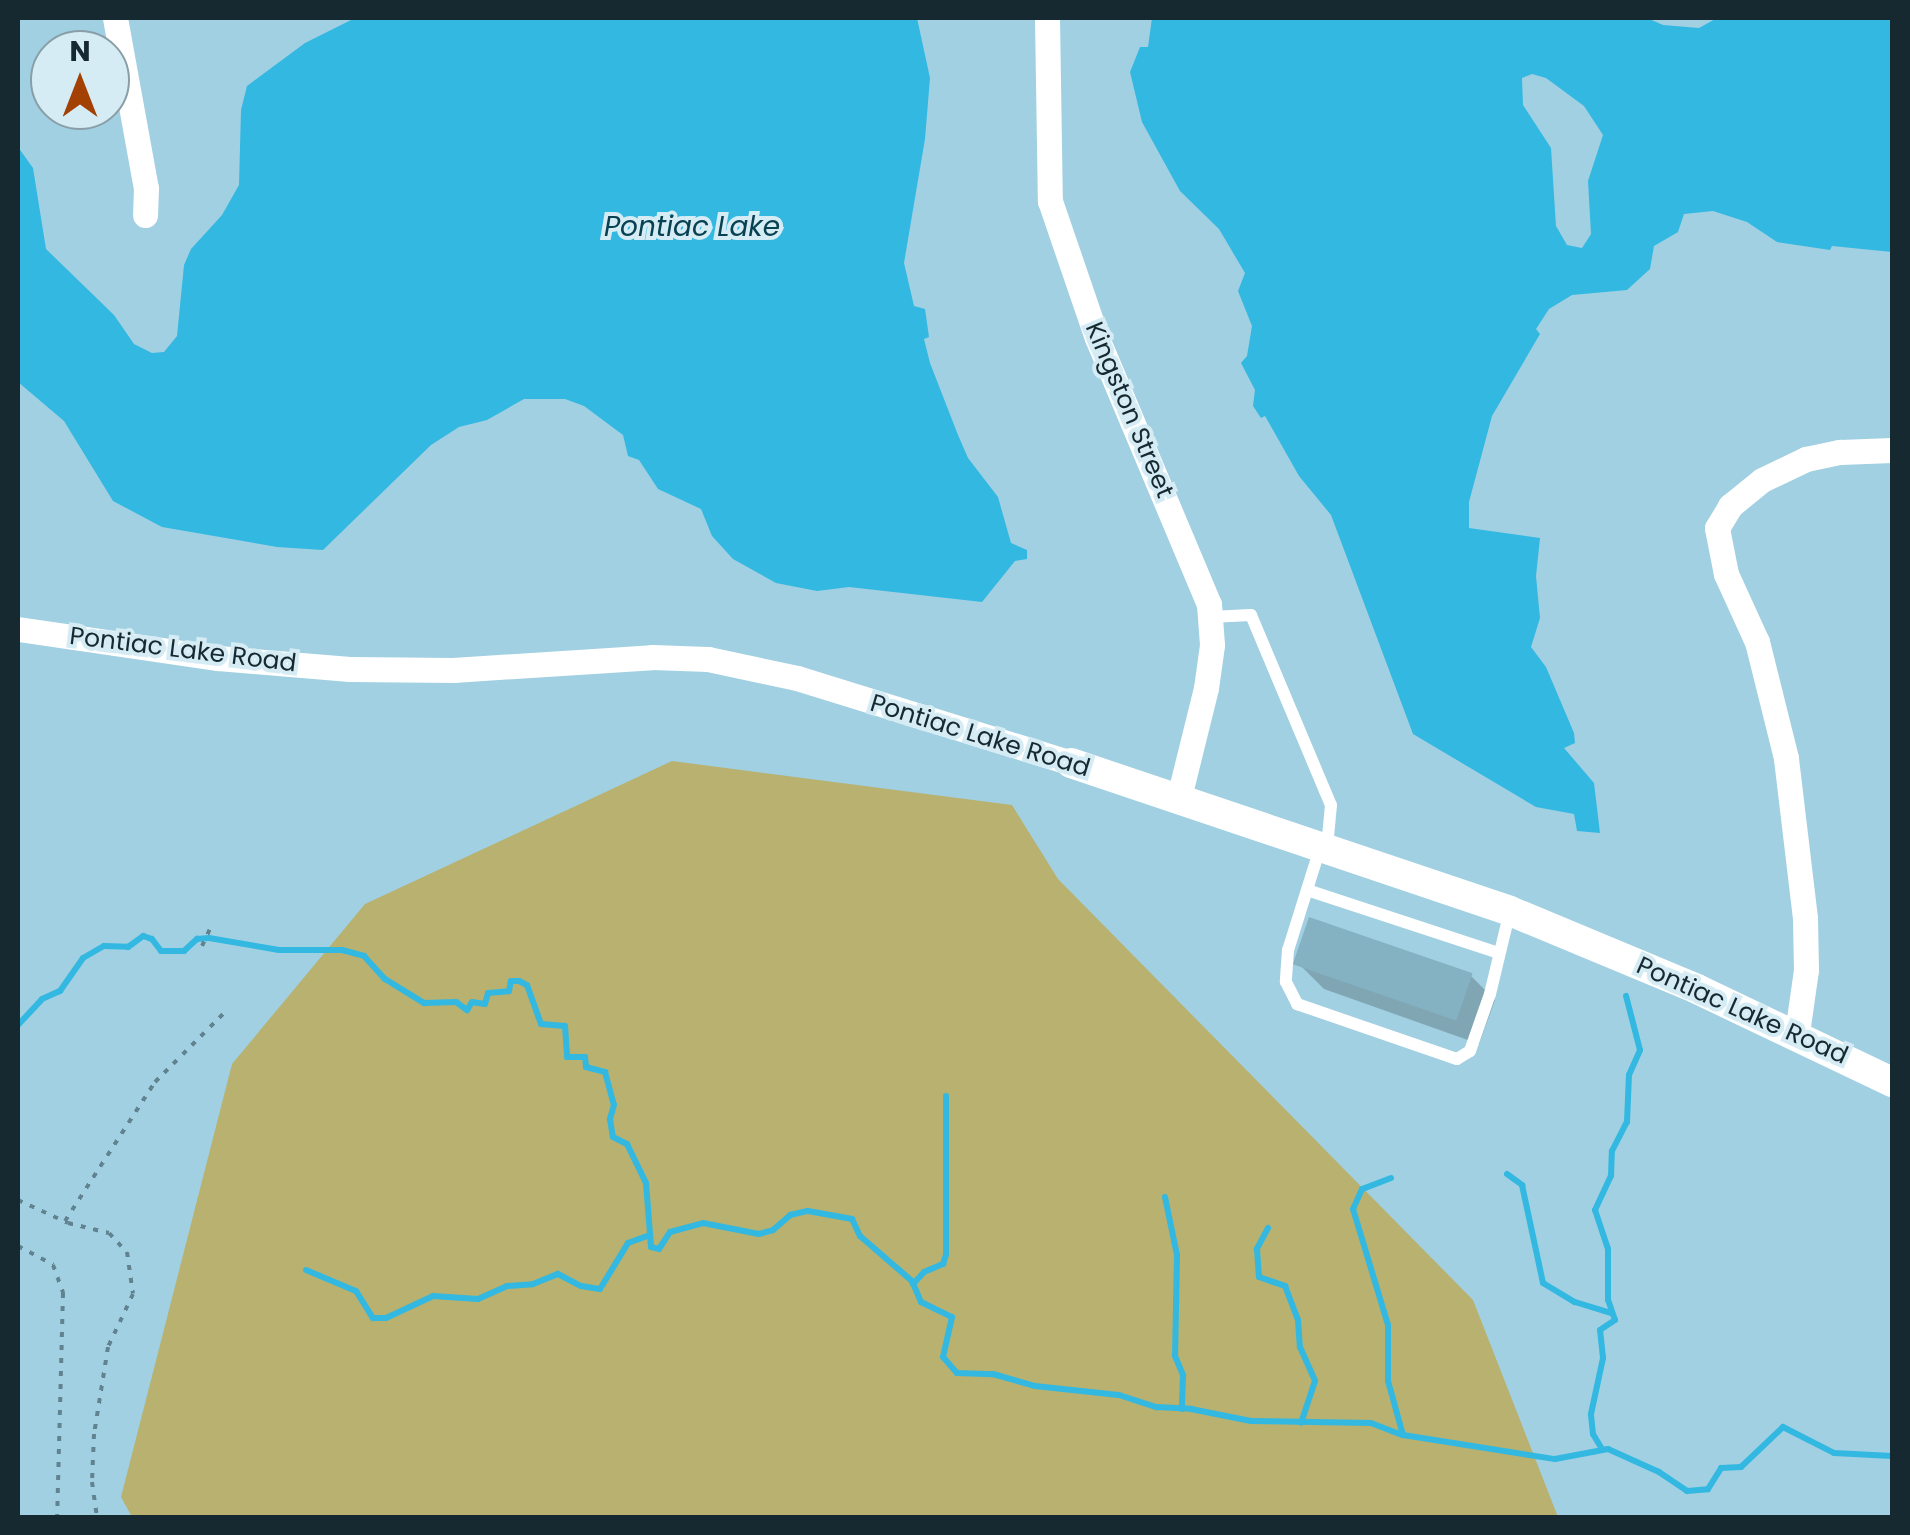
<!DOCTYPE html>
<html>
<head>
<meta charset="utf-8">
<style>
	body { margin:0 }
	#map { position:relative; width:1910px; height:1535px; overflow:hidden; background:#a1d0e2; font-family:Poppins,sans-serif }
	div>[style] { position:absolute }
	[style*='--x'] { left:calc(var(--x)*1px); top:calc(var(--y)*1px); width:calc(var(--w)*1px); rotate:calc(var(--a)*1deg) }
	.green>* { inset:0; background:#b8b170 }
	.water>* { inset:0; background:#33b8e1 }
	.shadow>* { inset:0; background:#0003 }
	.stream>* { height:6px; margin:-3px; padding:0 3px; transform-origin:3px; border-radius:3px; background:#33b8e1 }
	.building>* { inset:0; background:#84b2c3; transform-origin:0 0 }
	.path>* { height:4px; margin-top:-2px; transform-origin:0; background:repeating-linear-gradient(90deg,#618390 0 5px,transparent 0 13px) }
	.service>* { height:12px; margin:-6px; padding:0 6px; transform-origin:6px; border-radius:6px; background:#fff }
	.minor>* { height:25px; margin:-12.5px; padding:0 12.5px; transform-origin:12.5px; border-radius:12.5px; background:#fff }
	.tertiary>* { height:30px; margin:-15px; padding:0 15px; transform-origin:15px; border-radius:15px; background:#fff }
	span { translate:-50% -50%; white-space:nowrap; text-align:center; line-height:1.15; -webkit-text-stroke:8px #d5ecf5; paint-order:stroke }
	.street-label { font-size:25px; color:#162930 }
	.water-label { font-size:28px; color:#084152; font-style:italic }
	.frame { position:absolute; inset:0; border:20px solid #162930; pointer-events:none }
	.north { position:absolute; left:30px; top:30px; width:100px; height:100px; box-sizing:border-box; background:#d5ecf5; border:2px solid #899ea6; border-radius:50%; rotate:0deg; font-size:28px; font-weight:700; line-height:40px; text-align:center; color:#162930 }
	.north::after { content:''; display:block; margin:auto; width:35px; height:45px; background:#a34004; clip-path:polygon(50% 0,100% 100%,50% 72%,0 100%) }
</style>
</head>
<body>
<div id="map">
	<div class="green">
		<i style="clip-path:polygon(672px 761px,1012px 805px,1058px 879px,1473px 1300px,1558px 1517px,132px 1517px,121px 1497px,232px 1064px,365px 904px)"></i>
	</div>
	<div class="water">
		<i style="clip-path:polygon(355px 18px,917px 18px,930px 78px,925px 139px,904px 263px,914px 306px,925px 309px,929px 337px,924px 339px,930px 363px,958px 435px,968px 458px,998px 497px,1011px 543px,1027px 550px,1027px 559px,1015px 561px,982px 602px,849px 587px,817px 591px,776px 583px,733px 559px,712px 536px,701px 509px,658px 489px,639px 460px,628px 456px,623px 435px,584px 406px,565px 399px,524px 399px,487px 420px,459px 427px,431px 445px,323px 550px,277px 547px,162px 527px,113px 501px,64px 421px,18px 382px,18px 147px,33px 168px,46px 249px,114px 315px,134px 344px,152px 353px,164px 352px,177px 336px,184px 265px,191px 249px,222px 215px,239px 185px,241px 110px,247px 86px,305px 43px)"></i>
		<i style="clip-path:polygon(evenodd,1152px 18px,1647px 18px,1663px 25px,1699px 28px,1717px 18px,1892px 18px,1892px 252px,1832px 246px,1830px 250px,1777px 242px,1747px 222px,1713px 211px,1684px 214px,1678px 232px,1654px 246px,1650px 269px,1627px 290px,1572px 295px,1549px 309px,1536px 329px,1540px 334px,1492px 416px,1469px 502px,1469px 528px,1540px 538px,1536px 576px,1540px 618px,1531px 647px,1546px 667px,1574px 733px,1575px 743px,1564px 748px,1594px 783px,1600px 833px,1577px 831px,1574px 814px,1536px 807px,1413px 734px,1331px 515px,1299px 476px,1265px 416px,1261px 418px,1253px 406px,1255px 390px,1241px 363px,1247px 356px,1252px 326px,1238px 291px,1245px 273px,1219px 229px,1180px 191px,1142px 122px,1130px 72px,1140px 47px,1148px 47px,1152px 18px,1532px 74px,1546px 78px,1584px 106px,1603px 135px,1588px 181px,1591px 234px,1582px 248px,1567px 245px,1556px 226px,1551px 148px,1523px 105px,1522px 78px,1532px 74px)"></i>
	</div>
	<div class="shadow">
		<i style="clip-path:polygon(1300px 965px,1471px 976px,1495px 1000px,1479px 1044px,1324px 989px)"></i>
	</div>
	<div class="stream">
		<i style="--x:18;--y:1025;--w:35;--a:-47"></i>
		<i style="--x:42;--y:999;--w:20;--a:-24"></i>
		<i style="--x:60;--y:991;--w:40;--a:-55.1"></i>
		<i style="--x:83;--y:958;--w:24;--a:-30"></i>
		<i style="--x:104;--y:946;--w:24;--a:2"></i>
		<i style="--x:128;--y:947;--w:19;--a:-36"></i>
		<i style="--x:143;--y:936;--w:9;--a:18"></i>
		<i style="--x:152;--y:939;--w:15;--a:53"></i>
		<i style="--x:161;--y:951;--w:23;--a:0"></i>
		<i style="--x:184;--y:951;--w:18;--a:-43"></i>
		<i style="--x:197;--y:939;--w:12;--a:-5"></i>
		<i style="--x:209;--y:938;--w:71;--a:9.7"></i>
		<i style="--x:279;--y:950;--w:63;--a:0"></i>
		<i style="--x:342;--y:950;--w:23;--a:15"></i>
		<i style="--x:364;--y:956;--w:31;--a:48"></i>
		<i style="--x:385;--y:979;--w:46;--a:31.6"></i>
		<i style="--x:424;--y:1003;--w:32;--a:-2"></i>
		<i style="--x:456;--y:1002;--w:14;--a:36"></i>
		<i style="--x:467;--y:1010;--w:9;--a:-58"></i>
		<i style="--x:472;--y:1002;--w:13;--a:9"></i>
		<i style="--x:485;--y:1004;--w:11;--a:-75"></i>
		<i style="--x:488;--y:993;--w:21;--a:-5"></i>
		<i style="--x:509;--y:991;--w:10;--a:-79"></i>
		<i style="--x:511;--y:981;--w:8;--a:0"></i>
		<i style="--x:519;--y:981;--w:9;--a:27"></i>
		<i style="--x:527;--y:985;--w:41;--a:70.3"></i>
		<i style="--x:541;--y:1024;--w:24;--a:5"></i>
		<i style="--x:565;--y:1026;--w:31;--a:86"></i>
		<i style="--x:567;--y:1057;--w:18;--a:0"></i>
		<i style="--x:585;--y:1057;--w:10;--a:84"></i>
		<i style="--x:586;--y:1067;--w:20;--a:15"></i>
		<i style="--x:605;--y:1072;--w:34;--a:75"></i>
		<i style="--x:614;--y:1105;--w:15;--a:106"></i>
		<i style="--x:610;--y:1119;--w:18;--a:81"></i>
		<i style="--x:613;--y:1137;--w:16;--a:27"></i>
		<i style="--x:627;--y:1144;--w:43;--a:64"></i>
		<i style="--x:646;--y:1183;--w:64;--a:85.5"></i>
		<i style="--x:651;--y:1247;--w:8;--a:14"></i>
		<i style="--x:659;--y:1249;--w:20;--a:-57"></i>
		<i style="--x:670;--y:1232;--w:34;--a:-15"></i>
		<i style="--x:703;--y:1223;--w:57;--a:11.1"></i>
		<i style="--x:759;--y:1234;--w:15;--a:-16"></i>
		<i style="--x:773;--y:1230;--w:23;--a:-41"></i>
		<i style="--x:790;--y:1215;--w:18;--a:-13"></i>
		<i style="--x:808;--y:1211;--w:45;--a:10.3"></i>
		<i style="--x:852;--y:1219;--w:19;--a:65"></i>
		<i style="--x:860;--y:1236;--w:69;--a:40.9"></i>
		<i style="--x:912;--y:1281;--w:23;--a:67"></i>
		<i style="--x:921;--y:1302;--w:34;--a:26"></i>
		<i style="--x:952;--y:1317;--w:41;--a:102.7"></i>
		<i style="--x:943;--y:1357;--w:21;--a:49"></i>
		<i style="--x:957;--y:1373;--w:36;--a:2"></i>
		<i style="--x:993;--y:1374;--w:44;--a:15.9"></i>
		<i style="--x:1035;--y:1386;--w:84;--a:6.1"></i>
		<i style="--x:1119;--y:1395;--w:40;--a:18"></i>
		<i style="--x:1157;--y:1407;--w:34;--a:3"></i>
		<i style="--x:1191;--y:1409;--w:61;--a:11.3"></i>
		<i style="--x:1251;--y:1421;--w:120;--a:1"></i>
		<i style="--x:1371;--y:1423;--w:34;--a:21"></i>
		<i style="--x:1403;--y:1435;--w:154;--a:9"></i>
		<i style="--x:1555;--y:1459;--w:54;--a:-10.7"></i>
		<i style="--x:1608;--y:1449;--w:56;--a:24.3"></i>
		<i style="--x:1659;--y:1472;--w:34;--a:34"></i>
		<i style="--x:1687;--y:1491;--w:21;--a:-5"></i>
		<i style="--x:1708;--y:1489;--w:25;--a:-58"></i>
		<i style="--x:1721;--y:1468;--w:20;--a:-3"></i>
		<i style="--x:1741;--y:1467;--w:58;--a:-43.6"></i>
		<i style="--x:1783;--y:1427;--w:57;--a:27"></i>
		<i style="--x:1834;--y:1453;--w:58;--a:3"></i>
		<i style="--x:1507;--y:1174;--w:19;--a:36"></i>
		<i style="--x:1522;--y:1185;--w:100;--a:77.9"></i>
		<i style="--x:1543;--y:1283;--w:37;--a:31"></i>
		<i style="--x:1575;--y:1302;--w:38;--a:17"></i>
		<i style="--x:1391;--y:1178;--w:31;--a:159"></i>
		<i style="--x:1362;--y:1189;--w:22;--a:114"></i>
		<i style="--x:1353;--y:1209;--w:121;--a:73.2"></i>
		<i style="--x:1388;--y:1325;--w:56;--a:90"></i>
		<i style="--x:1388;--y:1381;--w:56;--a:74.5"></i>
		<i style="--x:1165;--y:1197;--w:59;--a:78.3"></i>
		<i style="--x:1177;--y:1255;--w:101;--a:91.1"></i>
		<i style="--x:1175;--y:1356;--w:21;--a:67"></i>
		<i style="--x:1183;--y:1375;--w:34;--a:92"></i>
		<i style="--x:1268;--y:1228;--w:24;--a:118"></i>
		<i style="--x:1257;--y:1249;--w:28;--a:86"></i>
		<i style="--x:1259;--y:1277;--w:28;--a:19"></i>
		<i style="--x:1285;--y:1286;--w:36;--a:69"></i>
		<i style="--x:1298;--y:1320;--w:27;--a:86"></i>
		<i style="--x:1300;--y:1347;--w:37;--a:66"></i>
		<i style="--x:1315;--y:1381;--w:44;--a:108.4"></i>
		<i style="--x:306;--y:1270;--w:54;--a:22.8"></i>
		<i style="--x:356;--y:1291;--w:32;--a:58"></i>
		<i style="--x:373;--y:1318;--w:13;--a:0"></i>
		<i style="--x:386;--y:1318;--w:52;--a:-25.1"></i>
		<i style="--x:433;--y:1296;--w:45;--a:3.8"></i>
		<i style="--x:478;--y:1299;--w:32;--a:-24"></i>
		<i style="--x:507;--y:1286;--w:26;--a:-4"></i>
		<i style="--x:533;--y:1284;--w:27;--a:-22"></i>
		<i style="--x:558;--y:1274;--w:26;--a:28"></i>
		<i style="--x:581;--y:1286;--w:19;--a:9"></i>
		<i style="--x:600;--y:1289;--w:54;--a:-58.7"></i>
		<i style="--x:628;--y:1243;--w:20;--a:-20"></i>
		<i style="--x:913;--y:1284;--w:16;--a:-47"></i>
		<i style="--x:924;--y:1272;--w:21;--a:-23"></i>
		<i style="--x:943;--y:1264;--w:9;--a:-72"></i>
		<i style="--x:946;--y:1255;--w:159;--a:-90"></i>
		<i style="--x:1602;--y:1449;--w:17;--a:-121"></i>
		<i style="--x:1593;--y:1434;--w:20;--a:-96"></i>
		<i style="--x:1591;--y:1414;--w:57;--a:-77.9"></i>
		<i style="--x:1603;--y:1358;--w:28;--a:-96"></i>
		<i style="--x:1600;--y:1330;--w:18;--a:-34"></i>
		<i style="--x:1615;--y:1320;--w:21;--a:-109"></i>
		<i style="--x:1608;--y:1300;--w:51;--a:-90"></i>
		<i style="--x:1608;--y:1249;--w:41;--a:-108.4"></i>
		<i style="--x:1595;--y:1210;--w:38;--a:-65"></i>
		<i style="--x:1611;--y:1176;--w:25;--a:-88"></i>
		<i style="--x:1612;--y:1151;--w:33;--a:-63"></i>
		<i style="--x:1627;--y:1122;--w:47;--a:-87.6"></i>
		<i style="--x:1629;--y:1075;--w:27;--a:-66"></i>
		<i style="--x:1640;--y:1050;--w:56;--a:-104.5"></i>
	</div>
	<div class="building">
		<i style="left:1309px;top:917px;width:173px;height:50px;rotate:19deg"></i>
	</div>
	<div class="path">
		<i style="--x:202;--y:946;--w:21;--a:-65"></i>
		<i style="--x:18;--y:1200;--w:55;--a:24.7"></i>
		<i style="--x:68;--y:1223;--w:42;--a:13.7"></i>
		<i style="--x:109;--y:1233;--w:26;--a:47"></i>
		<i style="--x:127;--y:1252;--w:42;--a:81.9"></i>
		<i style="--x:133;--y:1294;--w:59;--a:115.3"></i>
		<i style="--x:108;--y:1347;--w:88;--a:99.1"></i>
		<i style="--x:94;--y:1434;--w:48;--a:92.4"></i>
		<i style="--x:92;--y:1482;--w:36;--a:82"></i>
		<i style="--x:65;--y:1221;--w:166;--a:-57.1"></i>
		<i style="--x:155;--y:1082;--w:99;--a:-45"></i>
		<i style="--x:18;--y:1246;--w:40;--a:28"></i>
		<i style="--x:53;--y:1265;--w:30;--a:70"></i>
		<i style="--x:63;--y:1293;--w:225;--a:91.5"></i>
	</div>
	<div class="service">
		<i style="--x:1210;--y:617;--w:41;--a:-2.8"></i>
		<i style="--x:1251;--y:615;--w:206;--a:67.2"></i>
		<i style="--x:1331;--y:805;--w:42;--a:95.4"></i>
		<i style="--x:1321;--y:845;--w:110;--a:107.4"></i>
		<i style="--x:1288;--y:950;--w:32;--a:94"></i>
		<i style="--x:1286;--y:982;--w:25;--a:63"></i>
		<i style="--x:1297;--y:1004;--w:169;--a:19"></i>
		<i style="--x:1457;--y:1059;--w:15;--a:-32"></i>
		<i style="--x:1470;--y:1051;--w:60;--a:-70.7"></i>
		<i style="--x:1490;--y:994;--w:85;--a:-76.5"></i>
		<i style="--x:1307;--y:890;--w:199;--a:18.2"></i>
	</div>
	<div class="minor">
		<i style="--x:115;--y:18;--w:173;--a:79.7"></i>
		<i style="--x:146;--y:188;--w:27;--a:92"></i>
		<i style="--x:1047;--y:18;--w:183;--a:89.1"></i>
		<i style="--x:1050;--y:201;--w:145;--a:71.1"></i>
		<i style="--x:1097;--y:338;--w:289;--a:67.2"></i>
		<i style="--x:1209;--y:604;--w:41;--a:85.8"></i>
		<i style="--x:1212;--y:645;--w:43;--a:97.9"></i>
		<i style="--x:1206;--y:688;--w:112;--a:103.9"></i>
		<i style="--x:18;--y:629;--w:202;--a:8.3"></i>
		<i style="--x:218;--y:658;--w:132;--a:4.8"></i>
		<i style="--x:350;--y:669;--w:103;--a:0.6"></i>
		<i style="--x:453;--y:670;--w:199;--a:-3.7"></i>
		<i style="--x:652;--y:657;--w:56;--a:2"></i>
		<i style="--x:708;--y:659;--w:91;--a:12.1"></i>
		<i style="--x:797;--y:678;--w:287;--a:17.2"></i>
		<i style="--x:1797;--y:1033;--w:64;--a:-81.9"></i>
		<i style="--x:1806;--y:970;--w:52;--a:-91.1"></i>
		<i style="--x:1805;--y:918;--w:161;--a:-96.8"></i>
		<i style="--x:1786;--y:758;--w:120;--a:-104"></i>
		<i style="--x:1757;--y:642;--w:75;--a:-114.5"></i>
		<i style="--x:1726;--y:574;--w:47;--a:-101.1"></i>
		<i style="--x:1717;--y:528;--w:26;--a:-59"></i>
		<i style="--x:1730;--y:506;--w:41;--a:-39.1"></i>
		<i style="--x:1762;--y:480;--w:49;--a:-25.5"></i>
		<i style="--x:1806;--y:459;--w:35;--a:-12"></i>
		<i style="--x:1840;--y:452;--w:52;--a:-2.2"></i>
	</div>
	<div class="tertiary">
		<i style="--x:1071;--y:763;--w:463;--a:18.6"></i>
		<i style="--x:1510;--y:911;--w:203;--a:22.6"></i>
		<i style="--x:1697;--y:989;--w:216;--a:25.5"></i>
	</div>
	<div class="street-label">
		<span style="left:1129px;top:410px;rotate:67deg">Kingston Street</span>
		<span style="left:183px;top:650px;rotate:7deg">Pontiac Lake Road</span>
		<span style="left:980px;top:736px;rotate:17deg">Pontiac Lake Road</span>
		<span style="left:1742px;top:1011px;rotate:24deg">Pontiac Lake Road</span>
	</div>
	<div class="water-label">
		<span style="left:692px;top:227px">Pontiac Lake</span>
	</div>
	<div class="frame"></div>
	<div class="north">N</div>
</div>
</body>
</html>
